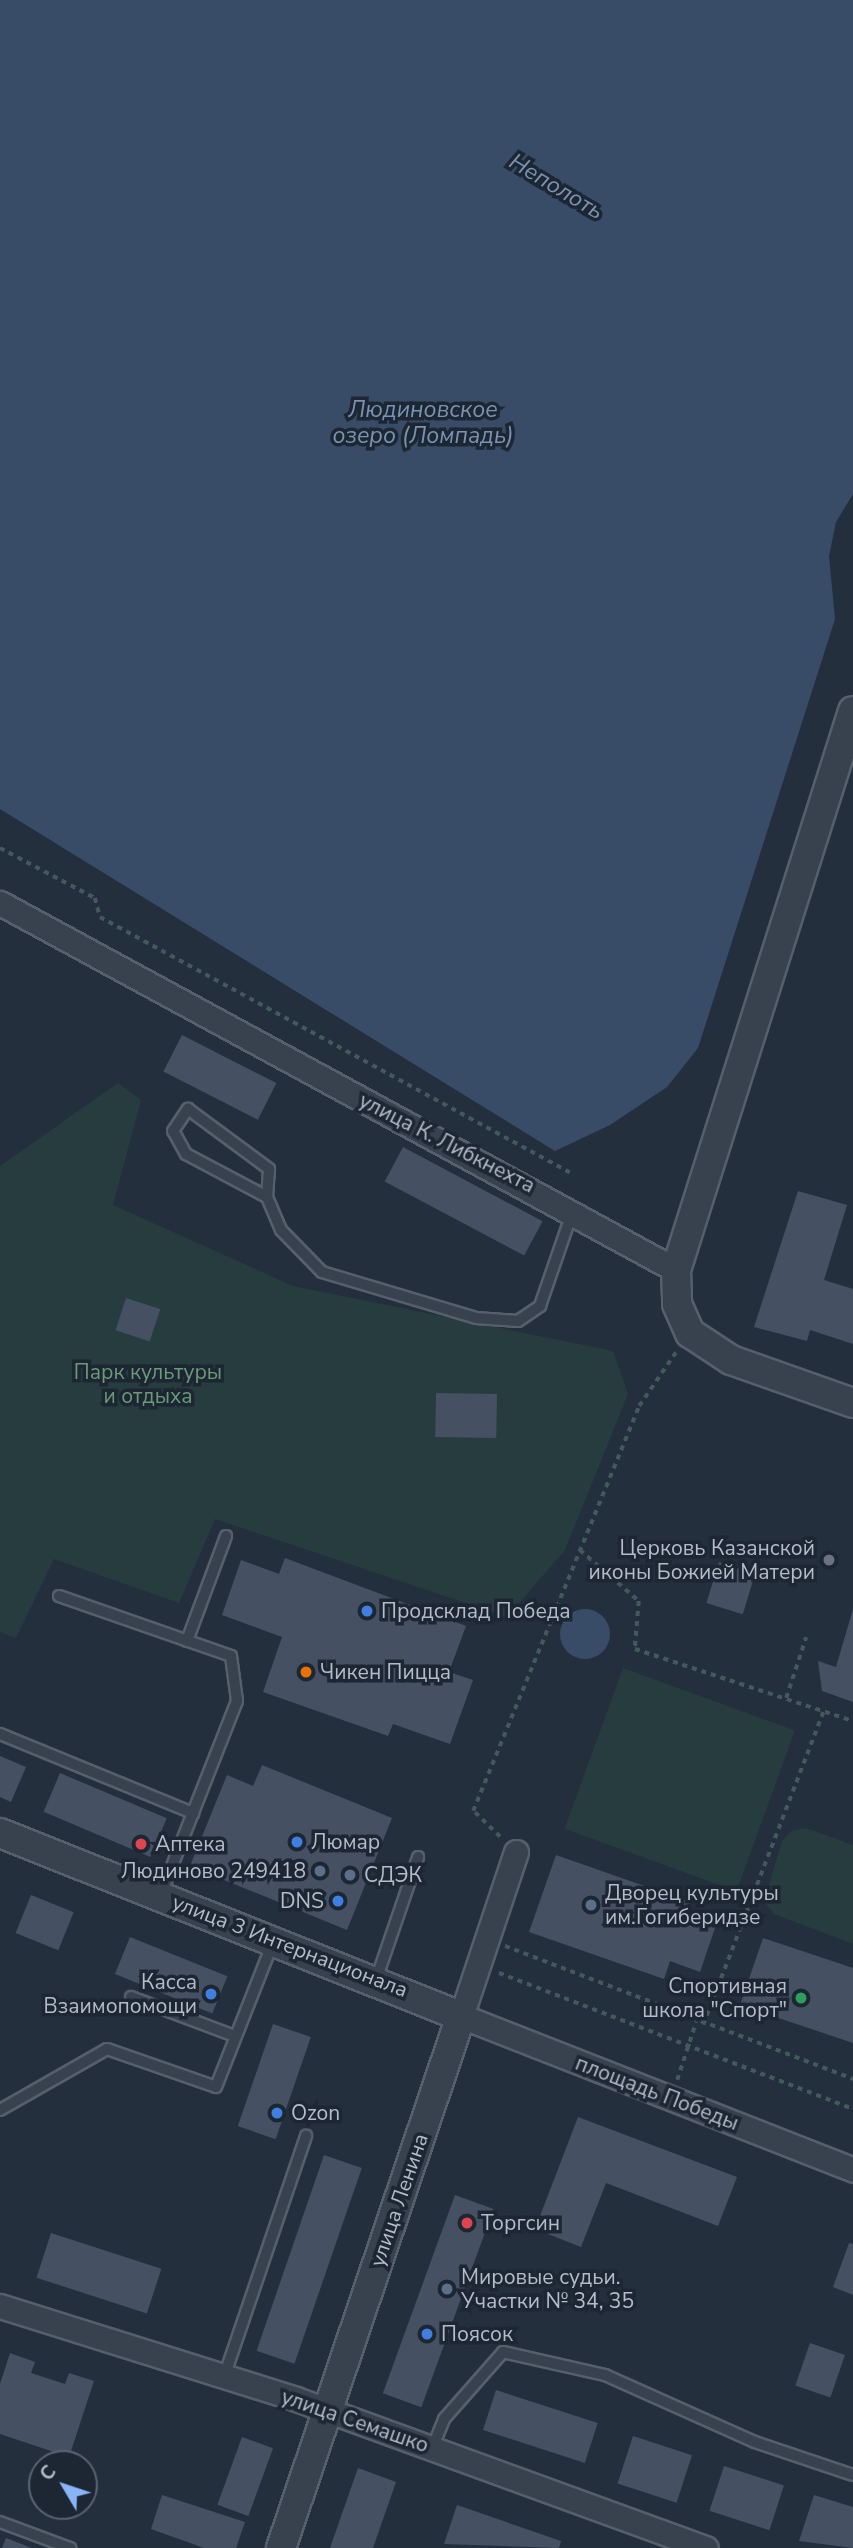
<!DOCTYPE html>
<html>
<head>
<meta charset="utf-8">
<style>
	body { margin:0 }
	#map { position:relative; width:853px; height:2548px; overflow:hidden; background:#242f3e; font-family:"Nunito Sans",sans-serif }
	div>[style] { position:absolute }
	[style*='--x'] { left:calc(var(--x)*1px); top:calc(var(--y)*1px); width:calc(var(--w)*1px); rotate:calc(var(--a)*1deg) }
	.green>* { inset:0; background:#263c3f; transform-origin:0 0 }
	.water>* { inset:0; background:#394c67 }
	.round { border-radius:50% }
	.building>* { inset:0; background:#455162; transform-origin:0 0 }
	.path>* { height:3.5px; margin-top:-1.75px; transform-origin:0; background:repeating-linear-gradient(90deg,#44595c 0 5px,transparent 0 10px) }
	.roads { filter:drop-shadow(2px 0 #565f6c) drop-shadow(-2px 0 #565f6c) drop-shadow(0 2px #565f6c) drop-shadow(0 -2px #565f6c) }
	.service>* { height:10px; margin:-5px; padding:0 5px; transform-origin:5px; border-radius:5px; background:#38414e }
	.minor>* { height:23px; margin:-11.5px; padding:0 11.5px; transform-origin:11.5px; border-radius:11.5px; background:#38414e }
	.tertiary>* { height:28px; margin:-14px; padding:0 14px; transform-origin:14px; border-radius:14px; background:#38414e }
	.dots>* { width:19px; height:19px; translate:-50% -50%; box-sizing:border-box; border:4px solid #1d2633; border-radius:50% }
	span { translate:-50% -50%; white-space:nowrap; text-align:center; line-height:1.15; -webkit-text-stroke:7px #1d2633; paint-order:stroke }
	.street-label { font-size:21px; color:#b4bcc9 }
	.park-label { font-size:21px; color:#6b9a76 }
	.poi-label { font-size:21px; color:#b4bcc9 }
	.right { translate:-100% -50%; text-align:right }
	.left { translate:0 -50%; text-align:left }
	.water-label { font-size:23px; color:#7c92b1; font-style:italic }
	.north { position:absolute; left:28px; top:2450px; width:70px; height:70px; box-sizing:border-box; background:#1d2633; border:2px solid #59626f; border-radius:50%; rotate:309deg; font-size:19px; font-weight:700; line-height:28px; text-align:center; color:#b4bcc9 }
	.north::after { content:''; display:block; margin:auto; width:24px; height:32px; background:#8ab4f8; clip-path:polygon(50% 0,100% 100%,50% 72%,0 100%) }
</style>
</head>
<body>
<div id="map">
	<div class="green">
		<i style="clip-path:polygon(118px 1083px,141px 1100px,113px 1205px,293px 1286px,613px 1351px,628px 1394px,565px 1550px,507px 1617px,215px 1519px,179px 1603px,54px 1559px,16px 1638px,0 1632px,0 1166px)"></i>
		<i style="left:623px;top:1668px;width:183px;height:171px;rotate:20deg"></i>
		<i style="clip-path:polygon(806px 1828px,853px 1845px,853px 1944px,774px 1914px,764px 1902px,782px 1841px,791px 1831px)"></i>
	</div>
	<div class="water">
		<i style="clip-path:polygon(0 0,853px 0,853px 494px,836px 522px,829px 556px,835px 619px,698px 1048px,667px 1087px,610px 1125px,555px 1151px,0 809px)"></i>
		<i class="round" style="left:560px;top:1609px;width:50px;height:50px"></i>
	</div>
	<div class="building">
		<i style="left:182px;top:1035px;width:106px;height:41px;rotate:27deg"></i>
		<i style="left:403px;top:1147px;width:158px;height:39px;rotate:28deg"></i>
		<i style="clip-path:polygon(798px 1191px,847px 1205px,824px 1280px,853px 1289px,853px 1344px,810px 1330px,807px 1341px,754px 1327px)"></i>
		<i style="left:126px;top:1298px;width:36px;height:34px;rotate:18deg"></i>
		<i style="left:436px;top:1393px;width:61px;height:44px;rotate:1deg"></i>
		<i style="clip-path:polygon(285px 1558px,466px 1626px,449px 1672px,473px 1680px,450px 1744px,393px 1724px,388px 1736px,263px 1692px,282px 1637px,222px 1615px,241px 1560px,279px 1574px)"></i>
		<i style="left:719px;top:1562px;width:38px;height:43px;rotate:17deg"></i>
		<i style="clip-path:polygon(853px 1609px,853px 1702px,822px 1691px,818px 1661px,836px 1667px)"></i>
		<i style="clip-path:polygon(0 1756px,26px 1767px,11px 1802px,0 1797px)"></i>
		<i style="clip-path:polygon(262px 1765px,392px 1818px,347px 1930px,190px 1866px,227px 1775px,253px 1786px)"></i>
		<i style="left:60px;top:1773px;width:116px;height:42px;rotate:23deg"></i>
		<i style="clip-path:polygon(556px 1855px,690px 1902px,686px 1914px,716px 1925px,700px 1972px,670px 1961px,664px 1979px,529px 1932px)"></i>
		<i style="left:31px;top:1895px;width:46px;height:41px;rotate:22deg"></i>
		<i style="left:130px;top:1937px;width:105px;height:40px;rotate:22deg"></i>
		<i style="clip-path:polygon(763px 1938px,853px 1968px,853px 2043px,740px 2005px)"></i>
		<i style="left:273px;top:2024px;width:40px;height:108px;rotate:19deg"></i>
		<i style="clip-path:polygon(578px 2117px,737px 2177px,718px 2226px,606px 2183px,581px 2247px,535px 2229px)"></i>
		<i style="left:324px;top:2155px;width:40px;height:207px;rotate:19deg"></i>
		<i style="left:455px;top:2195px;width:41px;height:211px;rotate:20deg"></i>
		<i style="left:51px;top:2233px;width:116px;height:47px;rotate:18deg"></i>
		<i style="clip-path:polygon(849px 2243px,853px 2244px,853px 2295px,833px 2287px)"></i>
		<i style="left:810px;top:2343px;width:37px;height:45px;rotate:19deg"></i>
		<i style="clip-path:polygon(10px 2353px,35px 2362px,31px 2373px,65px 2384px,69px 2373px,94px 2381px,69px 2457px,0 2434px,0 2384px)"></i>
		<i style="left:496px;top:2390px;width:107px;height:42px;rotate:18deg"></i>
		<i style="left:633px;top:2436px;width:62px;height:50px;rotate:18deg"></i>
		<i style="left:242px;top:2437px;width:33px;height:72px;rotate:20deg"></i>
		<i style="left:724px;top:2466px;width:63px;height:47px;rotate:18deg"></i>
		<i style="clip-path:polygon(358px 2468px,396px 2482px,373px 2548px,330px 2548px)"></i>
		<i style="clip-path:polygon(162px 2495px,245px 2522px,236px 2548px,204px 2548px,151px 2529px)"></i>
		<i style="clip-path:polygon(814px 2495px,853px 2507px,853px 2548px,799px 2541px)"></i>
		<i style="clip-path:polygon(457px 2505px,561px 2541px,559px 2548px,444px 2544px)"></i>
		<i style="clip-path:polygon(6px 2538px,32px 2548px,2px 2548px)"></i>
	</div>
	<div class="path">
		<i style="--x:0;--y:848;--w:107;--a:27.8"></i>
		<i style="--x:95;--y:898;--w:20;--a:75"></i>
		<i style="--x:100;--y:917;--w:536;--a:28.53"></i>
		<i style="--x:580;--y:1550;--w:78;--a:40.8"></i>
		<i style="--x:639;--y:1601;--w:48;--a:94.8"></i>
		<i style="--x:635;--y:1649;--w:230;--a:18.3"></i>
		<i style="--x:786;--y:1698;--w:64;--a:-71.8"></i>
		<i style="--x:500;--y:1837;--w:37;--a:-136"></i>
		<i style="--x:473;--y:1811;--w:438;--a:-67.7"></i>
		<i style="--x:639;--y:1406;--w:65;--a:-55.6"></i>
		<i style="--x:505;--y:1946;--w:373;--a:20.9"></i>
		<i style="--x:499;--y:1973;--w:379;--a:21"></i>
		<i style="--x:703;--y:2025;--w:340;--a:-69"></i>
		<i style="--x:677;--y:2080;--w:61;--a:-71.9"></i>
	</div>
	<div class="roads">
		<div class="service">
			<i style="--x:267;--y:1197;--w:92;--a:-152"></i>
			<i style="--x:186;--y:1154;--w:26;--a:-119"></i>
			<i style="--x:173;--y:1131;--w:27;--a:-56"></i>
			<i style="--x:188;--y:1109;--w:101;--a:36.5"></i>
			<i style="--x:269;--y:1169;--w:28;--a:94"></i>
			<i style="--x:267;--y:1197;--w:36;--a:67"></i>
			<i style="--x:281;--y:1230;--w:59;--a:45.7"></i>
			<i style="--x:322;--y:1272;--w:161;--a:16.6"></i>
			<i style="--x:476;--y:1318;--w:42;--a:4.1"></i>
			<i style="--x:518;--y:1321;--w:27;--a:-34"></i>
			<i style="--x:540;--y:1306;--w:98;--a:-71"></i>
			<i style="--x:59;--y:1596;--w:182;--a:19.2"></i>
			<i style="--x:231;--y:1656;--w:45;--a:82.4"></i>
			<i style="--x:237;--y:1701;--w:210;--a:111.5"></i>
			<i style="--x:187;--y:1641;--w:112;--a:-69.6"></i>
			<i style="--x:0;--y:1734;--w:209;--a:22.3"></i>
			<i style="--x:376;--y:1980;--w:130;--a:-71.1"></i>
			<i style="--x:131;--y:1997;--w:111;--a:20.6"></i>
			<i style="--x:0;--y:2110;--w:123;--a:-29.7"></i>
			<i style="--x:107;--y:2049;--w:115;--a:19.2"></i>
			<i style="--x:216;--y:2087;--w:156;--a:-68.5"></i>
			<i style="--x:224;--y:2377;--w:255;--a:-71.2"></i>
			<i style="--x:432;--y:2449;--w:32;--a:-68"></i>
			<i style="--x:444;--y:2419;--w:89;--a:-48.6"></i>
			<i style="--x:503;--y:2352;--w:105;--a:12.7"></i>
			<i style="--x:605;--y:2375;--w:164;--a:24.1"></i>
			<i style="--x:755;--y:2442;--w:103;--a:18.6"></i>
			<i style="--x:0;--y:2522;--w:75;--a:20.4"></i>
		</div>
		<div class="minor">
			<i style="--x:0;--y:903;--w:769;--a:28.5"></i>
			<i style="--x:516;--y:1852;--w:173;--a:108.5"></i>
			<i style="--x:461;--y:2016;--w:421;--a:21.4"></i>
			<i style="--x:0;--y:2306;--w:310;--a:17.4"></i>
			<i style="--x:296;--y:2399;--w:436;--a:20"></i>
		</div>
		<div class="tertiary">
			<i style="--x:853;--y:711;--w:586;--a:107.57"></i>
			<i style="--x:676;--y:1270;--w:34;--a:88"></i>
			<i style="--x:677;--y:1304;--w:32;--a:66"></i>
			<i style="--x:690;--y:1333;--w:49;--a:33.4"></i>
			<i style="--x:731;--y:1360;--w:129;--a:19.4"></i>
			<i style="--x:0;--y:1833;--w:496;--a:21.7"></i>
			<i style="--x:461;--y:2016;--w:562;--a:108.69"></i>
		</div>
	</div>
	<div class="dots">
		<i style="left:829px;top:1560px;background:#6b7280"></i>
		<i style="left:367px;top:1611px;background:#3f7fe0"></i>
		<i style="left:306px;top:1672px;background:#e8710a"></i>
		<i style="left:297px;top:1842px;background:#3f7fe0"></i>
		<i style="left:141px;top:1844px;background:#e0444e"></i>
		<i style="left:320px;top:1871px;background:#5c6f8a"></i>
		<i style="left:350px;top:1875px;background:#5c6f8a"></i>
		<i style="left:338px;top:1901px;background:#3f7fe0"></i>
		<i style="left:591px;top:1905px;background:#5c6f8a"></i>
		<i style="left:211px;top:1994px;background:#3f7fe0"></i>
		<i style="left:801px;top:1998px;background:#2e9e5b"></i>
		<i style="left:277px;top:2113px;background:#3f7fe0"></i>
		<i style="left:467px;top:2223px;background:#e0444e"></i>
		<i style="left:447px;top:2289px;background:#5c6f8a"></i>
		<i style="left:427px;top:2334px;background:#3f7fe0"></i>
	</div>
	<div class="street-label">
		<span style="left:447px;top:1143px;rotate:27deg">улица К. Либкнехта</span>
		<span style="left:290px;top:1946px;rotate:21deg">улица 3 Интернационала</span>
		<span style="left:657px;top:2093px;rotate:21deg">площадь Победы</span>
		<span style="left:399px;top:2200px;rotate:-71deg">улица Ленина</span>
		<span style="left:355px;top:2421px;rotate:19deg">улица Семашко</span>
	</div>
	<div class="park-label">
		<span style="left:148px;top:1384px">Парк культуры<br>и отдыха</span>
	</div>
	<div class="poi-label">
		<span class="right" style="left:815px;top:1560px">Церковь Казанской<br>иконы Божией Матери</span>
		<span class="left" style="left:381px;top:1611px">Продсклад Победа</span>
		<span class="left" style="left:320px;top:1672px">Чикен Пицца</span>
		<span class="left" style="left:311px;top:1842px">Люмар</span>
		<span class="left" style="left:155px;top:1844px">Аптека</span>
		<span class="right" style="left:306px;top:1871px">Людиново 249418</span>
		<span class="left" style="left:364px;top:1875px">СДЭК</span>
		<span class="left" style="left:605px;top:1905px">Дворец культуры<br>им.Гогиберидзе</span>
		<span class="right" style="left:324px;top:1901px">DNS</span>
		<span class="right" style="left:197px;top:1994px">Касса<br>Взаимопомощи</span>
		<span class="right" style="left:787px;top:1998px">Спортивная<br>школа "Спорт"</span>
		<span class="left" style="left:291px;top:2113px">Ozon</span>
		<span class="left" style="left:481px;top:2223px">Торгсин</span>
		<span class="left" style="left:461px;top:2289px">Мировые судьи.<br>Участки № 34, 35</span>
		<span class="left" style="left:441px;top:2334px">Поясок</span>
	</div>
	<div class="water-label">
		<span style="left:556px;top:187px;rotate:31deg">Неполоть</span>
		<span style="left:423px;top:423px">Людиновское<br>озеро (Ломпадь)</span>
	</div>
	<div class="north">С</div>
</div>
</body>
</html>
